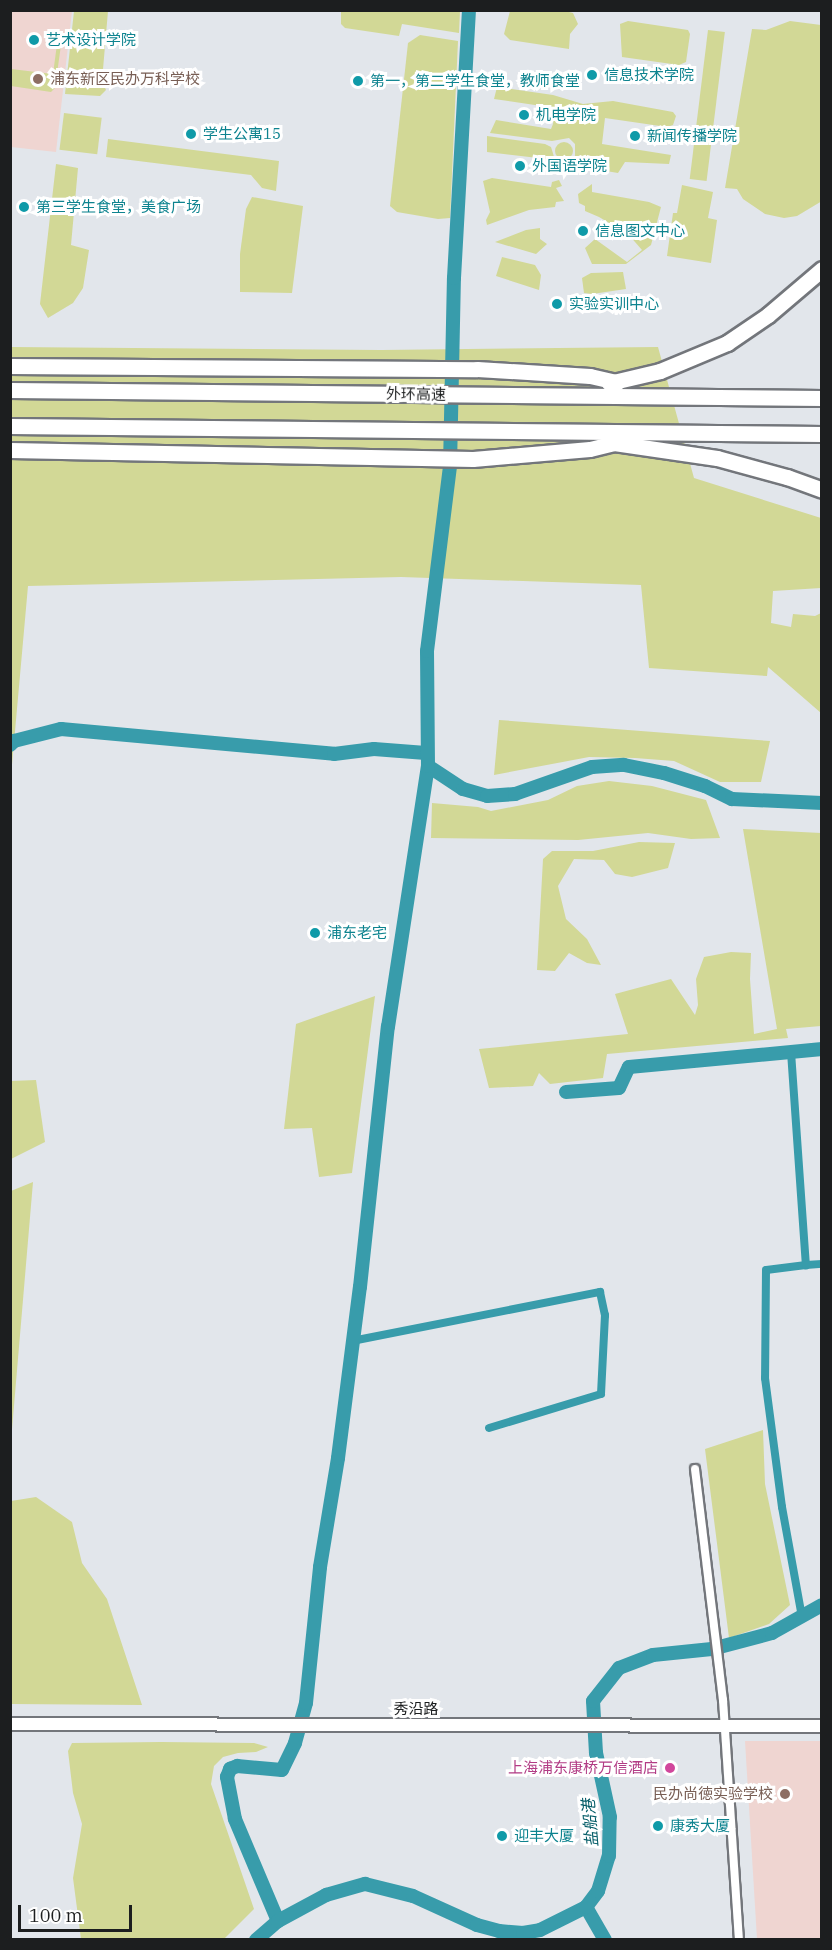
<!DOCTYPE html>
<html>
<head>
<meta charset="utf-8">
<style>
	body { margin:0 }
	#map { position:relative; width:832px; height:1950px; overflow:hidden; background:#e2e6eb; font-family:"IBM Plex Serif","Noto Sans SC",serif }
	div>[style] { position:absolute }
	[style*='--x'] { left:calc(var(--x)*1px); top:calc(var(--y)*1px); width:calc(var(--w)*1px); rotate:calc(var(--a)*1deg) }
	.education>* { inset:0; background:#efd5d1 }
	.green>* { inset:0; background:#d2d896; transform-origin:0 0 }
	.round { border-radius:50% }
	.canal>* { height:8px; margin:-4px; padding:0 4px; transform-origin:4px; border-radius:4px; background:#389cab }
	.river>* { height:14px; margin:-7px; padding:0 7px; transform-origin:7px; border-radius:7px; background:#389cab }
	.roads { filter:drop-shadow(2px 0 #73767b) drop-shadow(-2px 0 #73767b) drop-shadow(0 2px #73767b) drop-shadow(0 -2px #73767b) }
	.minor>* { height:8px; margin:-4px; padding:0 4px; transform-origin:4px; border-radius:4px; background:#fff }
	.secondary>* { height:12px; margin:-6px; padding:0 6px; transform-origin:6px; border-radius:6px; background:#fff }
	.motorway>* { height:15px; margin:-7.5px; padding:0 7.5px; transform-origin:7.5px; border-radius:7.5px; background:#fff }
	.dots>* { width:16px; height:16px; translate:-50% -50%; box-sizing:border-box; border:3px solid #fff; border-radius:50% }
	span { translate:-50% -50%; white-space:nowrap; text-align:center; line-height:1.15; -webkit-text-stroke:6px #fff; paint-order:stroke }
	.culture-label { font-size:15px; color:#0d838f }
	.left { translate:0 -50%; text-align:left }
	.education-label { font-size:15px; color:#785e54 }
	.right { translate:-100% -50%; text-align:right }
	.street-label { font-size:15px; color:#1c1e1f }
	.hotel-label { font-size:15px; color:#b23c85 }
	.water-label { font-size:16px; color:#025b66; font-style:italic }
	.frame { position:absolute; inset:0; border:12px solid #1c1e1f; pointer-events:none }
	.scale { position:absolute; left:18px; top:1905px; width:114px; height:27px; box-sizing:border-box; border:3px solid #1c1e1f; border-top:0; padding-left:8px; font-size:18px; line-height:21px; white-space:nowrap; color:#1c1e1f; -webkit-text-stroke:4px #fff; paint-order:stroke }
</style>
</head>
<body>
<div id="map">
	<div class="education">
		<i style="clip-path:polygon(11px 11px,72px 11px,56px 152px,11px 147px)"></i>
		<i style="clip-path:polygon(745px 1741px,821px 1741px,821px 1939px,757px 1939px)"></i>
	</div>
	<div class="green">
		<i style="clip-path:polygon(561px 10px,573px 13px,578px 24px,570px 34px,569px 49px,510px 40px,504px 34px,510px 11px)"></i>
		<i style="clip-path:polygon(74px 11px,108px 11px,102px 81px,106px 90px,100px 96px,65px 94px)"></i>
		<i style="clip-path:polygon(341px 11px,460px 11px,459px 33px,402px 24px,399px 36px,345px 28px,341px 24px)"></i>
		<i style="clip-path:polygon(628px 21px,688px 30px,690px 34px,686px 62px,679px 65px,622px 57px,620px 24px)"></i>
		<i style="clip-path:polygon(790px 21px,821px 25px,822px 201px,797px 216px,784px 218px,765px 214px,743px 199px,737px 189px,725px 188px,752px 29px,766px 30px)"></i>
		<i style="left:708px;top:30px;width:17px;height:150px;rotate:7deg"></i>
		<i style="clip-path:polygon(420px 35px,458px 41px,450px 218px,438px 219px,397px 212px,390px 206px,408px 43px)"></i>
		<i style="clip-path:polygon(57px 44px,61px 45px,55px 88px,51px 92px,11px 86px,11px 69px,53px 74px)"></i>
		<i style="clip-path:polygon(497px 87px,553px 95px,583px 104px,613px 101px,673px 112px,676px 116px,673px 125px,667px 127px,605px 118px,602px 144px,671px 155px,669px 164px,625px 162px,618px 173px,594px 169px,583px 161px,575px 160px,575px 144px,569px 138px,552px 141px,490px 133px,496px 120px,551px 129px,553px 124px,555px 108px,494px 99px)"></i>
		<i style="left:64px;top:113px;width:38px;height:37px;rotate:7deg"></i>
		<i style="clip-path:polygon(487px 136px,545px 144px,551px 147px,555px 160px,487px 152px)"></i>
		<i style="clip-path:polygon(108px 139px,279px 161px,276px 191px,262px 188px,251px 175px,106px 157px)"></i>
		<i class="round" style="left:555px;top:142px;width:18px;height:18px"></i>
		<i style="clip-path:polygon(56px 164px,78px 168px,71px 245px,89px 250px,83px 288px,73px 303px,48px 318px,40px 304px)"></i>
		<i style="clip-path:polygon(492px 178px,551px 187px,552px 182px,559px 180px,562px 186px,556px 188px,564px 201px,556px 202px,555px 207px,529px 210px,487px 225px,486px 220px,490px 212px,483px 181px)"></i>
		<i style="clip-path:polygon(592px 184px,592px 192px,649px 202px,661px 207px,651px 245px,626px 264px,592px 264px,585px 248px,595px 239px,627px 262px,642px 250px,628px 234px,599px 217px,585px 211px,585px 206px,579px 203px,578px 194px)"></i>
		<i style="clip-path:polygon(682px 185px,713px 192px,708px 218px,717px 220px,711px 263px,667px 256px,673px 213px,677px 213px)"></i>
		<i style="clip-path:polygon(252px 197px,303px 206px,292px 293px,240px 292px,240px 254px,246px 209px)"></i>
		<i style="clip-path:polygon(540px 228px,540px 239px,547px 244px,536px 254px,495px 242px,526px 230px)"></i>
		<i style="clip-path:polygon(502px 257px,535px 265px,541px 275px,539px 290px,496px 276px)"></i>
		<i style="clip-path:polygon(623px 272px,626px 289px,592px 294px,584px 293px,582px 278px,591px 273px)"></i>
		<i style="clip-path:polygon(11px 347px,381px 350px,658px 347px,694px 478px,821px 518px,821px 588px,773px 591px,771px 623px,791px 627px,793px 614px,815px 616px,821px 613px,821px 713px,768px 667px,767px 676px,649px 668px,641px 585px,401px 577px,28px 586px,11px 776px)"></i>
		<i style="clip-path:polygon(499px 720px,770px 741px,761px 782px,720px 782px,674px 761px,635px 758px,589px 757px,494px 775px)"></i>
		<i style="clip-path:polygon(609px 781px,652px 786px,706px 800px,720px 838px,691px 839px,648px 833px,578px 840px,431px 838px,432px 803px,478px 807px,491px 811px,548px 800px,577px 786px)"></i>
		<i style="clip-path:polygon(743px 829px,821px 833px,821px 1026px,786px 1029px,788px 1038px,607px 1054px,603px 1078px,550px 1084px,539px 1073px,533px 1086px,489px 1088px,479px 1049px,628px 1034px,615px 994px,671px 979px,695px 1015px,698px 1005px,696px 979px,704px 957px,731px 952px,751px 953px,750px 979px,754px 1034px,777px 1029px)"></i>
		<i style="clip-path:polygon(639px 842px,675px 843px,668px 868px,632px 877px,615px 874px,604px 860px,574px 859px,558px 886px,566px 919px,587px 939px,601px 965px,587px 963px,569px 953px,555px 971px,537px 970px,543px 859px,552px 851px,593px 851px)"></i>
		<i style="clip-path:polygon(375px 996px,352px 1173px,319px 1177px,312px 1128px,284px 1129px,296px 1024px)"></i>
		<i style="clip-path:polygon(36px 1080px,45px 1142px,11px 1159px,11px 1081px)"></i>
		<i style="clip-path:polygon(33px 1182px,11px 1441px,11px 1191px)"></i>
		<i style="clip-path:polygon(763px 1430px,765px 1484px,790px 1605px,769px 1624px,729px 1638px,705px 1449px)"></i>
		<i style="clip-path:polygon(36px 1497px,72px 1522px,82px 1563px,107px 1599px,142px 1705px,11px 1704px,11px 1501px)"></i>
		<i style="clip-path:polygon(161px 1742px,254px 1743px,268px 1747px,256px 1752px,238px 1753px,223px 1757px,214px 1766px,211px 1784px,254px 1909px,224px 1939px,81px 1939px,73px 1878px,82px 1824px,73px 1793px,68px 1751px,72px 1743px)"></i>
	</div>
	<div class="canal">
		<i style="--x:791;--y:1052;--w:214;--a:86"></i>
		<i style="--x:806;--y:1265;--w:40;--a:172.9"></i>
		<i style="--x:766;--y:1270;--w:108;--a:90.5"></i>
		<i style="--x:765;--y:1378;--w:130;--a:82.5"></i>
		<i style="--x:782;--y:1507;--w:112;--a:79.7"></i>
		<i style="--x:806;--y:1265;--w:16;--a:-4"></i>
		<i style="--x:352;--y:1341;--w:253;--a:-11.2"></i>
		<i style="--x:600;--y:1292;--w:24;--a:78"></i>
		<i style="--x:605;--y:1315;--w:79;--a:92.9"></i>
		<i style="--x:601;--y:1394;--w:117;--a:163.1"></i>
	</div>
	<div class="river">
		<i style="--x:10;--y:745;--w:6;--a:-45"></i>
		<i style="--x:14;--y:741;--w:49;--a:-14.3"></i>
		<i style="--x:61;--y:729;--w:274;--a:5.2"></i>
		<i style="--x:334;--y:754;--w:40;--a:-7.1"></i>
		<i style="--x:374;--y:749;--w:52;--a:4.4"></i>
		<i style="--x:428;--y:766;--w:42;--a:33.3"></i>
		<i style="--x:463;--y:789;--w:25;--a:16"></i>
		<i style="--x:487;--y:796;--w:28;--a:-4"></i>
		<i style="--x:515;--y:794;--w:82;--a:-19.3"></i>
		<i style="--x:592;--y:767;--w:32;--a:-4"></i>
		<i style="--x:624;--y:765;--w:41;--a:11.3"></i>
		<i style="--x:664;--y:773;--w:43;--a:17.6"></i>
		<i style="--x:705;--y:786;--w:30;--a:26"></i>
		<i style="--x:732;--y:799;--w:90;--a:2.5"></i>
		<i style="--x:566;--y:1092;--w:53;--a:-4.3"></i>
		<i style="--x:619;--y:1088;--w:23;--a:-65"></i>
		<i style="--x:629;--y:1067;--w:194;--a:-5.3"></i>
		<i style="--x:586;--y:1907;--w:38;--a:60"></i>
		<i style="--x:278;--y:1921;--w:111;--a:-112.9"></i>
		<i style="--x:235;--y:1819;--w:43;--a:-100.8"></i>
		<i style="--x:227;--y:1777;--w:9;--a:-69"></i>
		<i style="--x:230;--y:1769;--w:8;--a:-23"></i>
		<i style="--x:237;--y:1766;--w:45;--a:5.1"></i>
		<i style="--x:282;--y:1770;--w:30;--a:-64"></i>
		<i style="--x:295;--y:1743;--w:41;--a:-74.6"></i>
		<i style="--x:306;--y:1703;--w:137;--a:-84.1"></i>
		<i style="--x:320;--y:1567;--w:110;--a:-80.6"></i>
		<i style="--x:338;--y:1458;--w:172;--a:-82.7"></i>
		<i style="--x:360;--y:1287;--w:262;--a:-83.9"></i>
		<i style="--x:388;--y:1027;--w:264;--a:-81.3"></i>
		<i style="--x:428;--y:766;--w:115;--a:-90.5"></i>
		<i style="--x:427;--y:651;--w:186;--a:-82.9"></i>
		<i style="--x:450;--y:466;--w:188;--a:-88.8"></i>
		<i style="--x:454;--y:278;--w:268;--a:-86.8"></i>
		<i style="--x:256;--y:1940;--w:29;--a:-41"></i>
		<i style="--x:278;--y:1921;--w:55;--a:-28.4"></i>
		<i style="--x:326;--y:1895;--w:41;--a:-15.8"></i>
		<i style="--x:365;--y:1884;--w:49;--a:14"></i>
		<i style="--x:413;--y:1896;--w:70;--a:24.4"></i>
		<i style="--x:477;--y:1925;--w:23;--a:15"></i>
		<i style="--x:499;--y:1931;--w:24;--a:5"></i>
		<i style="--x:523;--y:1933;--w:17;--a:-10"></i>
		<i style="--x:540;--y:1930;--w:51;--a:-26.6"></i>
		<i style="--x:586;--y:1907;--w:20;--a:-53"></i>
		<i style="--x:598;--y:1891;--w:37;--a:-73"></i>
		<i style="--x:609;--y:1856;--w:39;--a:-89"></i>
		<i style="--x:610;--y:1817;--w:66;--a:-102.3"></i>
		<i style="--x:596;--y:1753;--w:52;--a:-93.3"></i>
		<i style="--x:593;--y:1701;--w:42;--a:-51.8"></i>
		<i style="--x:619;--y:1668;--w:36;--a:-21"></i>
		<i style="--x:653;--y:1655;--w:59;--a:-5.8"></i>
		<i style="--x:712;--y:1649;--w:62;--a:-14.9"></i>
		<i style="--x:772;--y:1633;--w:57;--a:-29.2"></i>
	</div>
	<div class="roads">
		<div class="minor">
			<i style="--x:695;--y:1469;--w:233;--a:83.1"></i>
			<i style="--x:723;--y:1700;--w:241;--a:86.2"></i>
		</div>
		<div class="secondary">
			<i style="--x:10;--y:1724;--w:812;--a:0.14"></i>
		</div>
		<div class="motorway">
			<i style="--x:10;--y:366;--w:467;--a:0.4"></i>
			<i style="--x:477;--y:369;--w:113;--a:3.5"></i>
			<i style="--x:590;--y:376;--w:28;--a:13"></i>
			<i style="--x:609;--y:383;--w:52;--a:-13.2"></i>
			<i style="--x:660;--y:371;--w:73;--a:-22.7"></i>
			<i style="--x:727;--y:343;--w:50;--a:-34.3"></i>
			<i style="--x:768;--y:315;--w:71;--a:-40.4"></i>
			<i style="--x:10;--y:390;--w:812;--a:0.56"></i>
			<i style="--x:10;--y:426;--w:812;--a:0.56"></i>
			<i style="--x:10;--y:450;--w:463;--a:1.1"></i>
			<i style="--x:473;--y:459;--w:117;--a:-4.9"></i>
			<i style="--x:590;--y:449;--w:25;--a:-14"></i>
			<i style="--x:614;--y:443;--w:104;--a:8.3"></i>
			<i style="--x:717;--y:458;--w:73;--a:15.2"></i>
			<i style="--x:787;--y:477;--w:37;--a:20"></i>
		</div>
	</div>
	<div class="dots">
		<i style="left:34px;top:40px;background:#0f9aa8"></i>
		<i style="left:592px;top:75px;background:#0f9aa8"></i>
		<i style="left:38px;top:79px;background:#8d6e63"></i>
		<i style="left:358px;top:81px;background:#0f9aa8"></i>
		<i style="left:524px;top:115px;background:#0f9aa8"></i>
		<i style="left:191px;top:134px;background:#0f9aa8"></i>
		<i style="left:635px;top:136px;background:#0f9aa8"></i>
		<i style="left:520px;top:166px;background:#0f9aa8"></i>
		<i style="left:24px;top:207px;background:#0f9aa8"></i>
		<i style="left:583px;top:231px;background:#0f9aa8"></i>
		<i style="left:557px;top:304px;background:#0f9aa8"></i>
		<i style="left:315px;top:933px;background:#0f9aa8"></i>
		<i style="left:670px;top:1768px;background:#d1479c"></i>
		<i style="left:785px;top:1794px;background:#8d6e63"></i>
		<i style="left:658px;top:1826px;background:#0f9aa8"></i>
		<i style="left:502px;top:1836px;background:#0f9aa8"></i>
	</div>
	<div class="culture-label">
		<span class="left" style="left:46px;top:40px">艺术设计学院</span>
		<span class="left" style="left:604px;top:75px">信息技术学院</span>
		<span class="left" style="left:370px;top:81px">第一，第二学生食堂，教师食堂</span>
		<span class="left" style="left:536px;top:115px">机电学院</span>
		<span class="left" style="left:203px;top:134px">学生公寓15</span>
		<span class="left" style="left:647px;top:136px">新闻传播学院</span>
		<span class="left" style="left:532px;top:166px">外国语学院</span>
		<span class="left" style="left:36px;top:207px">第三学生食堂，美食广场</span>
		<span class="left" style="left:595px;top:231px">信息图文中心</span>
		<span class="left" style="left:569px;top:304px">实验实训中心</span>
		<span class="left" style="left:327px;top:933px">浦东老宅</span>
		<span class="left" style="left:670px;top:1826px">康秀大厦</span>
		<span class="left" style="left:514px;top:1836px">迎丰大厦</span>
	</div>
	<div class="education-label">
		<span class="left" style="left:50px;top:79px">浦东新区民办万科学校</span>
		<span class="right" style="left:773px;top:1794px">民办尚徳实验学校</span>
	</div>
	<div class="street-label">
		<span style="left:416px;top:394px;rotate:1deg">外环高速</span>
		<span style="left:416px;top:1709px">秀沿路</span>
	</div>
	<div class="hotel-label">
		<span class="right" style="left:658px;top:1768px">上海浦东康桥万信酒店</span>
	</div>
	<div class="water-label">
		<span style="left:590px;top:1823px;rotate:-95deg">盐船港</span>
	</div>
	<div class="frame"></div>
	<div class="scale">100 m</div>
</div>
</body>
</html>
